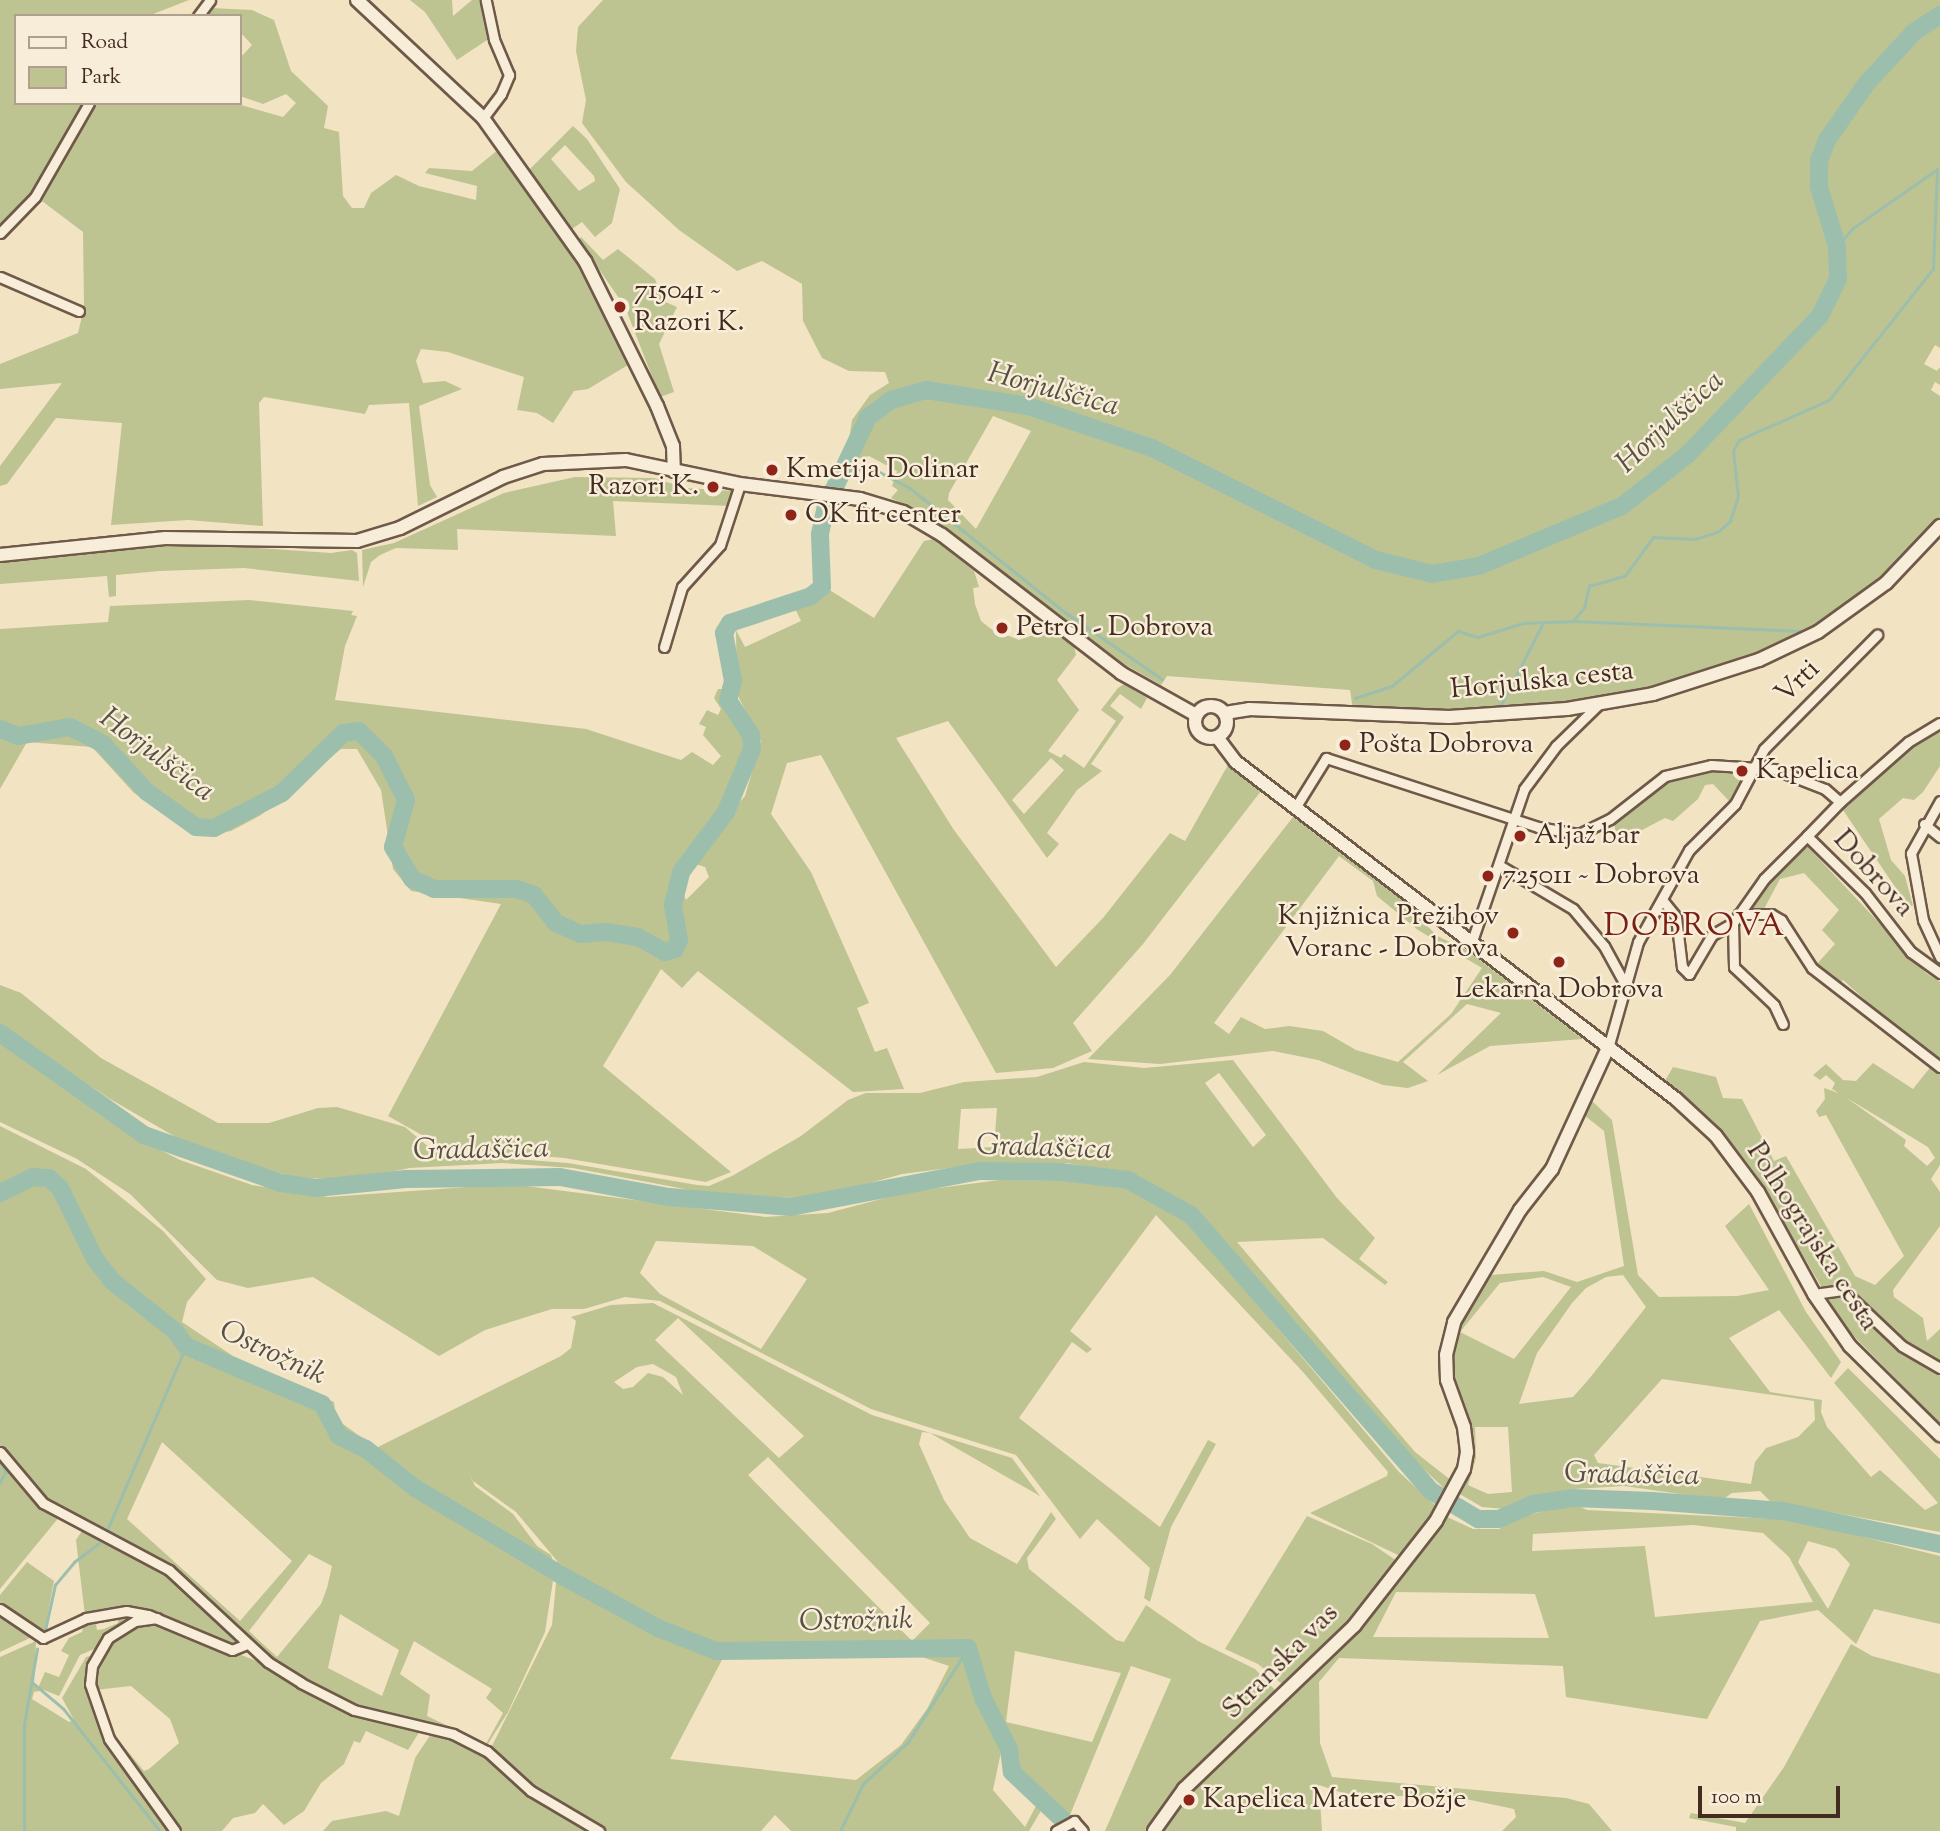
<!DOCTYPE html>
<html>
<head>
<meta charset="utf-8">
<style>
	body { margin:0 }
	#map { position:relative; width:1940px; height:1831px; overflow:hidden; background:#f2e3c3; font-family:"Sorts Mill Goudy",serif }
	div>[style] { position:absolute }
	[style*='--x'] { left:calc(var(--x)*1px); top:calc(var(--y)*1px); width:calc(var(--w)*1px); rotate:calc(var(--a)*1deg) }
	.green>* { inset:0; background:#bec392 }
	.stream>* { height:2.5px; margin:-1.25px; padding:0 1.25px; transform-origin:1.25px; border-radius:1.25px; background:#9cbfad }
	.river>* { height:18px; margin:-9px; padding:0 9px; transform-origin:9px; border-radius:9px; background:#9cbfad }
	.roads { filter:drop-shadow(2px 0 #6f5949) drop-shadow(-2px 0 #6f5949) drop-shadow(0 2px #6f5949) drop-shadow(0 -2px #6f5949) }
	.street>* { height:9px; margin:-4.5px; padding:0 4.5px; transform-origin:4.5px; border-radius:4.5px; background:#f7edd8 }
	.secondary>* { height:12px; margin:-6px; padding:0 6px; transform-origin:6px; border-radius:6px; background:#f7edd8 }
	.secondary>.ring { margin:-6px; padding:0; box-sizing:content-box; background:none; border:12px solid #f7edd8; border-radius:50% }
	.dots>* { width:19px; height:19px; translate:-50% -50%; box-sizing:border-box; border:4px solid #f7edd8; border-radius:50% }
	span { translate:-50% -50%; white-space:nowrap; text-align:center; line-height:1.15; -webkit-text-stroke:5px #f7edd8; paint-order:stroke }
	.poi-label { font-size:28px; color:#432b20 }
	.left { translate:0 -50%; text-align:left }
	.right { translate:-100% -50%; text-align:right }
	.street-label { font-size:28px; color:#432b20 }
	.water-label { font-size:30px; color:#595043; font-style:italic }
	.quarter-label { font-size:32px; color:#7a1f14; letter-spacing:2px }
	.legend { position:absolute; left:14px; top:14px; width:228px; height:91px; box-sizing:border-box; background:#f7edd8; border:2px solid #af9f8e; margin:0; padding:9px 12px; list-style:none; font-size:21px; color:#432b20 }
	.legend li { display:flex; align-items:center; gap:14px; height:35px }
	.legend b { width:35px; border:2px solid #af9f8e }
	.scale { position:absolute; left:1698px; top:1786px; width:142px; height:32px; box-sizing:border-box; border:4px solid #432b20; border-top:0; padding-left:9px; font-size:21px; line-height:24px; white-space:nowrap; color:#432b20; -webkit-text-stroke:5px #f7edd8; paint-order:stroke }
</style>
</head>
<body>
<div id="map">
	<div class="green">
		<i style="clip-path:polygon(0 0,189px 0,148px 16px,16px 16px,16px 103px,86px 103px,30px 199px,0 229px)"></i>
		<i style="clip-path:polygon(410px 0,452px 0,453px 16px,472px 0,483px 0,490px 38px,457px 60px,425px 12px)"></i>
		<i style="clip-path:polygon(evenodd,603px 0,1940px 0,1940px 348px,1935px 345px,1924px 364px,1937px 371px,1940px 367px,1940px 385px,1935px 382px,1931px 390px,1940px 396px,1940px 517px,1891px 573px,1828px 620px,1743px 661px,1650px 690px,1564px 704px,1444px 713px,1353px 710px,1350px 690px,1167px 676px,1161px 685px,1124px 664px,940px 524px,891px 498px,898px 490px,892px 486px,897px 471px,869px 456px,852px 460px,847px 454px,852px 420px,870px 395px,889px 383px,885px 372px,849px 371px,822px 358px,803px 321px,802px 284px,762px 261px,737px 271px,679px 230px,626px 182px,582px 123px,586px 100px,576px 51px,578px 27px,603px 0,993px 416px,1031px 431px,976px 529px,948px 500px,949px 493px,993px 416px)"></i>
		<i style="clip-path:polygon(211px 8px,252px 10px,274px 20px,291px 71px,328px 106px,324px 128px,339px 132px,343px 196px,352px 208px,364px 208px,371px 193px,396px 175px,419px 186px,476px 200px,477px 186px,425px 173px,429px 168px,472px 171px,499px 149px,586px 269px,628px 354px,628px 365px,588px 389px,574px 391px,553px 423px,537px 413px,517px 410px,524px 377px,448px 352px,421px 349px,416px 361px,423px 383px,445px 381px,462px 389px,419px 406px,430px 485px,437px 497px,418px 506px,409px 403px,369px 405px,365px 414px,264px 397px,259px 403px,263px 526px,188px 520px,111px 525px,122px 423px,56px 418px,7px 484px,0 486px,0 466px,62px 383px,0 389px,0 364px,78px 333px,84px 308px,83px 232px,38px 198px,92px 103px,234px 103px,283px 117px,296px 103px,286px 94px,263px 104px,240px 96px,240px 58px,252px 45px,240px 32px,240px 16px,202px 16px)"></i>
		<i style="clip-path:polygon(evenodd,573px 126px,587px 139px,620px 189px,612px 223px,595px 237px,582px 222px,572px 229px,529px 170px,573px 126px,565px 145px,594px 176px,595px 181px,579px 191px,551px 159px,565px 145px)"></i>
		<i style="clip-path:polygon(581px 237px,603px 260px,618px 249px,655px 279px,663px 301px,677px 307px,659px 344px,674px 392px,660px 397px,625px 307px,579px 240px)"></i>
		<i style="clip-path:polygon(575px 477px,654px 478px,686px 488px,731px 491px,733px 495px,731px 506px,613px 501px,616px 536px,457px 529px,458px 550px,396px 548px,380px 555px,371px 562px,363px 587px,362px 550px,394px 543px,504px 493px)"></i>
		<i style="clip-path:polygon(evenodd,934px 539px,974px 571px,979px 587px,973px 588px,975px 604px,981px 621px,991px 629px,1019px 640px,1048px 630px,1074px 646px,1076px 655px,1057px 680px,1079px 710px,1048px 751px,1061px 758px,1064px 754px,1084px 768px,1116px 721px,1101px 710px,1118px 688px,1124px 684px,1147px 698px,1141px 709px,1120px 694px,1110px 706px,1124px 717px,1091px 764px,1102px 771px,1077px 790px,1047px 833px,1059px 844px,1047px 858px,948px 721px,896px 738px,954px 830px,1056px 967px,1103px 918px,1170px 833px,1185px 841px,1228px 765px,1261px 791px,1143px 944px,1073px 1023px,1092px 1051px,1053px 1068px,996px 1073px,821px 755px,787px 763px,771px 814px,811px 872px,869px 1003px,857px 1008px,875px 1052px,887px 1048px,904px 1089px,853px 1092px,698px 971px,682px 988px,661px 969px,603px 1066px,731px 1172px,706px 1182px,564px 1158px,445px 1148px,388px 1116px,501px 904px,411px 891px,393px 869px,381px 790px,357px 749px,341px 749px,261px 815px,231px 831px,199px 836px,134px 793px,92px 747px,27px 742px,0 789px,0 629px,108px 622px,110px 606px,249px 600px,353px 611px,351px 615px,357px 616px,345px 646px,335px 700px,586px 729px,681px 760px,692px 752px,713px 765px,721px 756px,703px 735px,706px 727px,699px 724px,707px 710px,718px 715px,721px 709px,714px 698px,718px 689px,726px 689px,727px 706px,740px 722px,748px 746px,734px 771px,726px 806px,731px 812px,745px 796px,761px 741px,737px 694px,736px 630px,745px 647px,801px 621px,793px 604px,821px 598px,828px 589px,874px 618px,924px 541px,934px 539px,1051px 758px,1064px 770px,1024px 814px,1012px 800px,1051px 758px,934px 539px,692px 863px,705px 867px,709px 877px,686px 900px,680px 886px,692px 863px)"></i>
		<i style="clip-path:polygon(185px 543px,331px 553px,352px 550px,357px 553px,359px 581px,244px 568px,160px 571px,116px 575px,116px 596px,109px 597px,107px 576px,0 584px,0 561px,131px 544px)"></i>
		<i style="clip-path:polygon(1940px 728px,1940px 766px,1923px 792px,1914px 800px,1903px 798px,1879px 819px,1891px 860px,1905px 876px,1913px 906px,1908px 906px,1843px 810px,1913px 746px)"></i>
		<i style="clip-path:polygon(1718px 767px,1741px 768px,1743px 777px,1731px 803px,1713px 784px,1705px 785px,1698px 799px,1673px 821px,1665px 818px,1617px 843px,1614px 821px,1668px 778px)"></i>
		<i style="clip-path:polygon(evenodd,1293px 817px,1401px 899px,1437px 936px,1465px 949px,1583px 1039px,1490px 1046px,1437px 1075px,1501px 1013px,1467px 1004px,1403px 1062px,1428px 1081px,1408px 1088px,1383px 1085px,1318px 1060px,1273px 1051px,1160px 1064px,1088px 1059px,1170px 975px,1293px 817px,1339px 856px,1373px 881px,1377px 896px,1418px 930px,1482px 968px,1451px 1014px,1398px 1062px,1356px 1050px,1323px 1031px,1289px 1026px,1265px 1029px,1241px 1017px,1229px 1034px,1214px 1023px,1339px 856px)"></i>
		<i style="clip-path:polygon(1802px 847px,1808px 847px,1926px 973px,1940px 982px,1940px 1063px,1871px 1010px,1873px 1007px,1843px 980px,1838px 985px,1815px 966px,1835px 944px,1822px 930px,1839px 910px,1804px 873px,1780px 879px,1764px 909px,1749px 908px,1759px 888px)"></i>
		<i style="clip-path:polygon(evenodd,0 985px,21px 993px,101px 1058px,218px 1123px,269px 1123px,318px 1108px,337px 1107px,405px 1127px,431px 1149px,447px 1154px,568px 1163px,697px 1185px,709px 1186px,732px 1176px,801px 1136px,848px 1100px,866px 1093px,920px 1093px,964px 1082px,1037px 1077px,1084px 1062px,1144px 1068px,1233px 1060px,1337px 1198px,1375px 1238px,1359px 1259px,1388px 1282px,1385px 1285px,1323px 1238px,1237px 1242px,1415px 1452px,1452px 1481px,1447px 1491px,1414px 1460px,1200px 1216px,1139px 1176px,1067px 1163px,988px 1163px,902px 1174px,828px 1195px,795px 1198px,722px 1196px,573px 1168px,502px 1163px,410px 1168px,348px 1180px,292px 1177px,186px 1143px,110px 1099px,0 1026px,0 985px,1219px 1073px,1266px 1135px,1253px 1147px,1205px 1083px,1219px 1073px,0 985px,997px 1108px,994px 1147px,958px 1149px,961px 1109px,997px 1108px)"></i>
		<i style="clip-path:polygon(evenodd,0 1041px,139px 1139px,180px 1160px,252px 1185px,328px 1197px,510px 1184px,765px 1217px,828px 1213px,908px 1192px,1000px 1180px,1064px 1181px,1134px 1189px,1188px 1222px,1399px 1472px,1438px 1508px,1404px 1554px,1398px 1555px,1310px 1513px,1387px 1476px,1388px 1472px,1303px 1372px,1156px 1215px,1070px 1331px,1092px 1349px,1087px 1353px,1072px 1342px,1019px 1418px,1160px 1527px,1208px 1440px,1216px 1444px,1171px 1527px,1150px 1602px,1144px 1598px,1150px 1568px,1097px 1519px,1080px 1539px,1016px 1455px,871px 1409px,660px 1301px,625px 1297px,584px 1309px,552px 1309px,485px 1330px,439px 1356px,313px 1277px,248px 1288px,217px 1280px,130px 1194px,77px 1159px,0 1122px,0 1041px,656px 1241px,753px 1246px,807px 1279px,761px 1349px,660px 1294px,640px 1273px,656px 1241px)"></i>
		<i style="clip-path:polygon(1873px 1063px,1913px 1089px,1932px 1065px,1940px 1071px,1940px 1165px,1931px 1179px,1940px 1192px,1940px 1226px,1893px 1290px,1894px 1297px,1923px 1318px,1927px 1341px,1940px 1329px,1940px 1424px,1844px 1326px,1757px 1176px,1725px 1134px,1665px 1081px,1673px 1067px,1716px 1077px,1723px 1098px,1742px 1099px,1774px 1161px,1786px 1156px,1855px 1276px,1875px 1285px,1904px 1256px,1826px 1115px,1819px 1117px,1816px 1111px,1825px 1099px,1824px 1088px,1841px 1094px,1906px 1140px,1904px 1146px,1927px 1166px,1935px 1158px,1928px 1147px,1832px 1089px,1835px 1083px,1826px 1075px,1820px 1080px,1813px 1075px,1826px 1064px,1843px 1080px,1856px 1081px)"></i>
		<i style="clip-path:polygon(evenodd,1608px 1066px,1592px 1101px,1612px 1120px,1638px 1275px,1659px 1297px,1737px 1296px,1769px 1290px,1725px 1226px,1749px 1204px,1806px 1312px,1841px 1362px,1831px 1378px,1779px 1310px,1729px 1338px,1770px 1392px,1822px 1400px,1821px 1412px,1827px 1427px,1871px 1477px,1880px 1470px,1925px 1510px,1938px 1503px,1834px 1383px,1848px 1368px,1940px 1459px,1940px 1532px,1770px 1501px,1760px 1491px,1732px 1493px,1722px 1500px,1624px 1486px,1574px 1489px,1535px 1496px,1506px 1509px,1482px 1507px,1458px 1493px,1472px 1454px,1472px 1440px,1452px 1380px,1451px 1355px,1462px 1320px,1491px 1275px,1544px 1271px,1577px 1282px,1624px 1266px,1604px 1131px,1584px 1115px,1598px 1077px,1608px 1066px,1623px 1275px,1646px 1307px,1589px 1379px,1573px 1397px,1519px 1404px,1537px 1353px,1572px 1303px,1586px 1288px,1606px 1277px,1623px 1275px,1608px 1066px,1543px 1277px,1571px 1287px,1514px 1359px,1460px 1332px,1500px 1283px,1543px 1277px,1608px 1066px,1662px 1379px,1814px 1401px,1815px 1420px,1798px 1437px,1766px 1448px,1755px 1462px,1751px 1484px,1598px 1463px,1594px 1455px,1662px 1379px,1608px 1066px,1475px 1427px,1508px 1427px,1512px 1492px,1488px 1494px,1468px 1485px,1476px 1458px,1475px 1427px)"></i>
		<i style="clip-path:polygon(evenodd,0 1126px,86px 1169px,163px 1231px,206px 1279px,187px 1302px,182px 1322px,233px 1356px,334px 1402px,336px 1419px,376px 1448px,561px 1356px,571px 1348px,576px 1321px,571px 1317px,611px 1305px,653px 1303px,872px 1415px,1012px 1458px,1040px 1496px,930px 1433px,922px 1432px,919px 1444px,944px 1500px,970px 1538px,1017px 1564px,1051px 1512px,1056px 1519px,1027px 1558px,1029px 1569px,1116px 1640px,1124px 1642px,1146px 1605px,1198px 1641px,1255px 1669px,1277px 1692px,1175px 1791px,1149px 1831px,1105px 1831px,1171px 1679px,1131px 1666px,1070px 1815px,1056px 1824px,1042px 1809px,1029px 1831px,791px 1831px,775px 1815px,761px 1831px,604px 1831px,531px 1786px,490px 1750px,552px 1625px,558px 1562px,516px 1512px,473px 1481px,468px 1471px,475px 1486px,513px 1514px,537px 1546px,551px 1555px,555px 1568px,545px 1632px,508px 1712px,486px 1747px,451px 1729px,332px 1698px,270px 1659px,179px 1573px,50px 1505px,13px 1468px,0 1445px,0 1126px,678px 1318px,804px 1436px,779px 1458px,655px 1340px,678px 1318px,0 1126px,653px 1364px,676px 1377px,683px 1395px,663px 1377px,648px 1373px,633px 1387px,623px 1389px,614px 1382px,637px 1367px,653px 1364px,0 1126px,162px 1442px,292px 1561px,240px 1621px,127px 1519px,162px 1442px,0 1126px,768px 1457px,930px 1623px,912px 1641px,748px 1475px,768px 1457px,0 1126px,309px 1554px,332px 1566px,327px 1588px,321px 1604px,277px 1657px,249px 1631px,309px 1554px,0 1126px,340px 1614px,399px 1650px,382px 1696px,328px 1668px,340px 1614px,0 1126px,414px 1641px,492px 1689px,486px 1698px,503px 1713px,486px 1744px,427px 1716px,430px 1695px,400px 1674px,414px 1641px,0 1126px,1015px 1651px,1121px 1673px,1092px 1742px,1006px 1722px,1015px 1651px,0 1126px,910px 1653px,949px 1666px,927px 1709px,901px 1745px,856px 1780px,670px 1759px,724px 1656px,910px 1653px,0 1126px,1001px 1752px,1006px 1753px,1011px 1777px,1037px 1804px,1025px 1827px,993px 1790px,1001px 1752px)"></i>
		<i style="clip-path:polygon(0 1457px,28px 1493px,60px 1516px,0 1589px)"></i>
		<i style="clip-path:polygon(evenodd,1575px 1504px,1587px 1510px,1795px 1520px,1940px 1556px,1940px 1624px,1874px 1609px,1856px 1644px,1818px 1610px,1760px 1621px,1707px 1719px,1566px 1697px,1563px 1666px,1339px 1658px,1319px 1682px,1320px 1743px,1332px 1777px,1566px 1798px,1589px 1804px,1612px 1831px,1502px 1831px,1516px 1817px,1514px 1809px,1456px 1797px,1349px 1795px,1319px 1785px,1322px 1831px,1160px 1831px,1182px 1798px,1188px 1804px,1193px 1800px,1188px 1793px,1358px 1627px,1445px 1516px,1473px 1529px,1499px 1529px,1523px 1516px,1575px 1504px,1693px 1525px,1763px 1533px,1789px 1557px,1813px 1602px,1655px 1617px,1645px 1546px,1532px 1551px,1533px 1534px,1693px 1525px,1575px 1504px,1808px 1541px,1836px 1549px,1850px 1564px,1828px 1609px,1798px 1562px,1808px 1541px,1575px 1504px,1396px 1592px,1535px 1594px,1549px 1638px,1373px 1637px,1396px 1592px)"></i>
		<i style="clip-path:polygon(1307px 1516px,1372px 1544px,1397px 1561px,1352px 1621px,1288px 1684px,1282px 1684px,1258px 1664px,1225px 1649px)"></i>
		<i style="clip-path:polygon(84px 1528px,158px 1565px,236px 1636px,235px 1644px,228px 1646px,143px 1609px,101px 1610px,85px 1616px,76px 1540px)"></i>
		<i style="clip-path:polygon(27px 1562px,54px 1581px,44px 1633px,0 1606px,0 1595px)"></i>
		<i style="clip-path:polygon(0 1611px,17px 1623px,32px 1637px,0 1652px)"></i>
		<i style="clip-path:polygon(117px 1613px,137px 1614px,97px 1648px,80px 1655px,59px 1696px,44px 1690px,34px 1692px,32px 1699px,69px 1722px,74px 1720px,62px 1698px,86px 1657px,94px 1655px,87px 1678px,96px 1721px,109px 1750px,170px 1831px,0 1831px,0 1657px,36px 1641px,34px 1686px,38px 1688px,45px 1672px,59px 1677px,69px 1655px,61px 1651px,69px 1638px,82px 1632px,85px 1620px,95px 1617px,97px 1630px,104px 1629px,118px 1623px)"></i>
		<i style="clip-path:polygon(154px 1621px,264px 1664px,336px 1706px,419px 1727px,420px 1731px,408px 1750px,366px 1731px,360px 1743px,354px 1741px,344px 1764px,321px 1783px,304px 1811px,284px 1825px,263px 1804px,255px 1813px,233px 1818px,222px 1831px,178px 1831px,113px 1742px,119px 1741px,144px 1771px,149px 1769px,179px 1743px,170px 1719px,131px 1686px,95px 1690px,93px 1669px,102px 1650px,132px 1626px)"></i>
		<i style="clip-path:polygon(1851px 1644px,1872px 1656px,1940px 1674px,1940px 1831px,1736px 1831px,1736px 1827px,1689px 1818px,1691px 1813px,1745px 1823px,1784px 1767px)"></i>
		<i style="clip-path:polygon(433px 1731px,467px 1744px,594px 1831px,323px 1831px,332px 1821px,386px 1811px,399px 1816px,415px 1758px)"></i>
	</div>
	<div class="stream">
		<i style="--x:841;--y:470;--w:33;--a:-2"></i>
		<i style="--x:874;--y:469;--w:41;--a:27.8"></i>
		<i style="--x:910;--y:488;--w:198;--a:38.7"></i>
		<i style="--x:1065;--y:612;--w:118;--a:34.6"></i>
		<i style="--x:1574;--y:621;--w:231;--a:2.5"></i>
		<i style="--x:1355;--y:698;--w:39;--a:-18"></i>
		<i style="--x:1392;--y:686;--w:86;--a:-39.8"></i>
		<i style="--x:1458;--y:631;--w:21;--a:17"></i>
		<i style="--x:1478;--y:637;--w:47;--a:-17.3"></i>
		<i style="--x:1523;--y:623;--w:50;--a:-2.3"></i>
		<i style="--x:1573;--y:621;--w:17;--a:-50"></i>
		<i style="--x:1584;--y:608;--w:23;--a:-77"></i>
		<i style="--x:1589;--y:586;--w:37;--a:-16"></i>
		<i style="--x:1625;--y:576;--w:48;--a:-54.3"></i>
		<i style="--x:1653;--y:537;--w:42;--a:2.7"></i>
		<i style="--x:1695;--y:539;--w:25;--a:-18"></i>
		<i style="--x:1719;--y:531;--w:15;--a:-42"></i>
		<i style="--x:1730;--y:521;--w:25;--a:-72"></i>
		<i style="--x:1738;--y:497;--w:46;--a:-96.2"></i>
		<i style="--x:1733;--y:451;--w:13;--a:-61"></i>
		<i style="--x:1739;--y:440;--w:98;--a:-24"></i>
		<i style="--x:1829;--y:400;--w:167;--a:-51.6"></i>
		<i style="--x:1933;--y:269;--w:99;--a:-87.7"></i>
		<i style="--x:1937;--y:170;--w:101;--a:145.1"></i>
		<i style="--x:1854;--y:228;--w:25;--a:133"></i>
		<i style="--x:1500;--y:707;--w:94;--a:-62.9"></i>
		<i style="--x:0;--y:1461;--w:13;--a:61"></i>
		<i style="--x:6;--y:1472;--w:13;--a:119"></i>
		<i style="--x:108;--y:1528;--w:198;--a:-66.8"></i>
		<i style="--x:45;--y:1630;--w:46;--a:-77.5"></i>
		<i style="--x:55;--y:1585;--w:30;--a:-50"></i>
		<i style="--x:74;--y:1562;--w:31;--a:-37"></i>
		<i style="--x:33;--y:1683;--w:39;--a:40"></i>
		<i style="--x:63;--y:1708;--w:157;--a:51.7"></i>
		<i style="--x:24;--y:1831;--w:106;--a:-90"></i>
		<i style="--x:24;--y:1725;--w:77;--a:-80.3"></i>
		<i style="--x:840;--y:1831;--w:52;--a:-63.9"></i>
		<i style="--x:863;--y:1784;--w:62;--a:-43"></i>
		<i style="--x:908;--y:1742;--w:112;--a:-57.4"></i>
	</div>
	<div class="river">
		<i style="--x:0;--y:729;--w:19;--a:21"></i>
		<i style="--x:18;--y:736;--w:53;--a:-9.8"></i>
		<i style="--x:70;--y:727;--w:37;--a:27"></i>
		<i style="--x:103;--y:744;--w:65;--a:47.5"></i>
		<i style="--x:147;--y:792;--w:60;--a:35.5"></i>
		<i style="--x:196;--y:827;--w:18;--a:3"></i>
		<i style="--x:214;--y:828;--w:76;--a:-27.2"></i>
		<i style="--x:282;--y:793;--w:86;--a:-44.5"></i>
		<i style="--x:343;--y:733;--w:16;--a:-7"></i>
		<i style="--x:359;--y:731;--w:35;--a:45"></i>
		<i style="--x:384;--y:756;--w:49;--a:63.4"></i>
		<i style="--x:406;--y:800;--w:49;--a:105.5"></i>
		<i style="--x:393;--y:847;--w:37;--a:59"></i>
		<i style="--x:412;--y:879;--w:24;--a:24"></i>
		<i style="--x:434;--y:889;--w:83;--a:0"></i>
		<i style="--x:517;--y:889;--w:18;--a:19"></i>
		<i style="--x:534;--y:895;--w:36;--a:52"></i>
		<i style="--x:556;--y:923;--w:27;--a:24"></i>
		<i style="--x:581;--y:934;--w:25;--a:-5"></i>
		<i style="--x:606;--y:932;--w:32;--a:9"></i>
		<i style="--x:638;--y:937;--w:31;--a:29"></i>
		<i style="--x:665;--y:952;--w:10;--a:-17"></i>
		<i style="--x:675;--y:949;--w:10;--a:-66"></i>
		<i style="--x:679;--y:940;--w:36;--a:-100"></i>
		<i style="--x:673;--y:905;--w:34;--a:-76"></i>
		<i style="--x:681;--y:872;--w:75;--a:-53.1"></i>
		<i style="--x:726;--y:812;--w:68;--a:-67.6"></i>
		<i style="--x:752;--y:749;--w:14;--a:-94"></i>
		<i style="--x:751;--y:735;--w:42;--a:-123.3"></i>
		<i style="--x:728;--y:700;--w:20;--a:-75"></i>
		<i style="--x:733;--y:681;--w:49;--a:-100.6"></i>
		<i style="--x:724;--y:633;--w:12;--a:-59"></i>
		<i style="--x:730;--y:623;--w:85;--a:-18.4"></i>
		<i style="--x:811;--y:596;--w:14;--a:-39"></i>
		<i style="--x:822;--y:587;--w:53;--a:-92.2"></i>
		<i style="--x:820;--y:534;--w:29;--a:-78"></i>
		<i style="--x:826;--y:506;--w:98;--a:-64.7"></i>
		<i style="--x:868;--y:417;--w:29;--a:-36"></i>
		<i style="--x:891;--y:400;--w:36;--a:-16"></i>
		<i style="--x:926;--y:390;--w:103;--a:8.9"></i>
		<i style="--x:1028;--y:406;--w:131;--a:18.7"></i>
		<i style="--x:1152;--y:448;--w:250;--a:26.6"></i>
		<i style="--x:1376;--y:560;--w:58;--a:14"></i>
		<i style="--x:1432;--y:574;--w:48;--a:-9.7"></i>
		<i style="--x:1479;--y:566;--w:155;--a:-22.8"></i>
		<i style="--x:1622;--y:506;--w:84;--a:-38.2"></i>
		<i style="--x:1688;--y:454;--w:191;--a:-46.3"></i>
		<i style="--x:1820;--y:316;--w:41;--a:-64.1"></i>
		<i style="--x:1838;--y:279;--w:33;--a:-92"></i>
		<i style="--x:1837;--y:246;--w:62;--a:-107"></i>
		<i style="--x:1819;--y:187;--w:26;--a:-90"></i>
		<i style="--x:1819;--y:161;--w:22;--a:-69"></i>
		<i style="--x:1827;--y:140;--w:68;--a:-55.1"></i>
		<i style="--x:1866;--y:84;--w:71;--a:-47.3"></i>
		<i style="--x:1914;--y:32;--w:31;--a:-33"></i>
		<i style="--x:0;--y:1033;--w:176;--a:35.3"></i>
		<i style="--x:144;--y:1135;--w:145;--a:19.3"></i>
		<i style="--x:281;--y:1183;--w:35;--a:8"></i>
		<i style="--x:316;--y:1188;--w:90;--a:-5.7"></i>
		<i style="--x:406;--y:1179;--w:154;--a:-0.7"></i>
		<i style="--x:560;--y:1177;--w:111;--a:10.4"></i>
		<i style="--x:669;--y:1197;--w:122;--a:4.7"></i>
		<i style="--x:791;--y:1207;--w:192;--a:-10.8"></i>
		<i style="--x:980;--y:1171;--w:81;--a:0.7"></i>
		<i style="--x:1061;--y:1172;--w:67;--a:6.8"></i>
		<i style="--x:1128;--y:1180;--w:72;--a:29.1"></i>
		<i style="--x:1191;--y:1215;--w:366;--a:49"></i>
		<i style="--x:1431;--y:1491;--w:55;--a:30.8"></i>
		<i style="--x:1478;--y:1519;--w:21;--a:0"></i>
		<i style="--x:1499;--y:1519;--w:36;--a:-24"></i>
		<i style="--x:1532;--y:1504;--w:41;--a:-8.3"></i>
		<i style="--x:1573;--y:1498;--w:79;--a:2.2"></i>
		<i style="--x:1652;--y:1501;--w:131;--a:4.4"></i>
		<i style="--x:1783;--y:1511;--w:160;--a:11.9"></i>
		<i style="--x:0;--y:1193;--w:37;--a:-26"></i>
		<i style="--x:33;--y:1177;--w:16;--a:4"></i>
		<i style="--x:49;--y:1178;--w:15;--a:42"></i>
		<i style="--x:60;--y:1188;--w:79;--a:63.8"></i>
		<i style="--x:95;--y:1259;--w:28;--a:52"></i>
		<i style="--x:112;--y:1281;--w:80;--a:38.4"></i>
		<i style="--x:175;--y:1331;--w:19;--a:54"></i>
		<i style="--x:186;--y:1346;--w:148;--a:23.1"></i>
		<i style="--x:322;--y:1404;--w:36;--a:62"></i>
		<i style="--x:339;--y:1436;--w:30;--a:26"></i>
		<i style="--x:366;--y:1449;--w:63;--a:38.5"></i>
		<i style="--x:415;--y:1488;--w:161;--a:30.7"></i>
		<i style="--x:559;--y:1574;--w:113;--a:28.6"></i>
		<i style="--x:658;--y:1628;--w:62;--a:21.6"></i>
		<i style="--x:716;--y:1651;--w:252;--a:-0.7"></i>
		<i style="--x:968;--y:1648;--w:52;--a:73.3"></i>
		<i style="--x:983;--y:1698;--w:57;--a:63"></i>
		<i style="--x:1009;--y:1749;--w:23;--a:83"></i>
		<i style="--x:1012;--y:1772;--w:73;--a:43.3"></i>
	</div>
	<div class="roads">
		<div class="street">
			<i style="--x:198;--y:16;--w:20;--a:-53"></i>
			<i style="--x:483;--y:118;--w:30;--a:-53"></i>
			<i style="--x:501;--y:94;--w:21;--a:-67"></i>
			<i style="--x:509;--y:75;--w:39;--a:-113"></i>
			<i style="--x:494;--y:39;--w:40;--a:-102"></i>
			<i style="--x:0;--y:233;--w:50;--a:-45.8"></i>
			<i style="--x:35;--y:197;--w:108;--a:-60.1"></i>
			<i style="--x:0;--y:277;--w:86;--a:23.3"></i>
			<i style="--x:664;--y:647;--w:63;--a:-73.3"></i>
			<i style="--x:682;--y:587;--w:57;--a:-47.9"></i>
			<i style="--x:720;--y:545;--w:64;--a:-71.8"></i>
			<i style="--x:1940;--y:801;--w:60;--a:119.1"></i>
			<i style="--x:1911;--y:853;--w:68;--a:79.8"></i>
			<i style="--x:1923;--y:920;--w:41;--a:65.3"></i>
			<i style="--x:1840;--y:802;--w:47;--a:134.1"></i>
			<i style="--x:1807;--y:836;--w:81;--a:44.5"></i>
			<i style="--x:1865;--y:893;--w:75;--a:52.1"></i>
			<i style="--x:1911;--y:952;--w:36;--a:36"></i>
			<i style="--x:1295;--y:808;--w:59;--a:-58.2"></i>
			<i style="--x:1326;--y:758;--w:223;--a:18"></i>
			<i style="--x:1538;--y:827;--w:42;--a:9.7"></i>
			<i style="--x:1579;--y:834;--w:34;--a:-26"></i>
			<i style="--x:1610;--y:819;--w:70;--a:-38"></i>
			<i style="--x:1665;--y:776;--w:47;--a:-13.4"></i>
			<i style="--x:1711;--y:765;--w:63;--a:3.6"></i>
			<i style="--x:1774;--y:769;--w:55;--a:21.4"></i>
			<i style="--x:1825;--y:789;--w:20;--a:41"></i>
			<i style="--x:1840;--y:802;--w:91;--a:-41.4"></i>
			<i style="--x:1908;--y:742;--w:37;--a:-31"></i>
			<i style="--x:1924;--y:824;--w:21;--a:39"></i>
			<i style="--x:1499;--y:865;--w:86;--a:30.7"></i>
			<i style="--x:1573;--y:909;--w:48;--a:50"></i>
			<i style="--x:1604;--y:946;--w:46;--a:61.2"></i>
			<i style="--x:1664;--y:902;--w:19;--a:51"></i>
			<i style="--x:1676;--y:917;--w:50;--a:83.2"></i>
			<i style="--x:1682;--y:967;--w:10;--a:45"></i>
			<i style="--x:1689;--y:974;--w:45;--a:-59.5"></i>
			<i style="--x:1712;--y:935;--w:24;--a:-30"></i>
			<i style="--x:1733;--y:923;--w:54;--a:-54.8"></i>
			<i style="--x:1764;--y:879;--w:61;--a:-45"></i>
			<i style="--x:1739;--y:914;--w:32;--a:0"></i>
			<i style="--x:1771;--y:914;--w:12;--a:31"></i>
			<i style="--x:1781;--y:920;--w:57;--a:57.1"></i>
			<i style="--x:1812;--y:968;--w:162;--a:37.7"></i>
			<i style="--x:1733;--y:923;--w:44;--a:88.7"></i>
			<i style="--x:1734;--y:967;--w:55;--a:43.5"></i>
			<i style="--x:1774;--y:1005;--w:21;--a:65"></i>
			<i style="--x:1471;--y:944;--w:164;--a:-71.1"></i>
			<i style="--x:1524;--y:789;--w:54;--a:-53.3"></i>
			<i style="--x:1556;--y:746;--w:59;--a:-44.3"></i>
			<i style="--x:1608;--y:1048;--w:110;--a:-74.2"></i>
			<i style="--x:1638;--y:942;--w:105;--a:-61"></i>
			<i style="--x:1689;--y:850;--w:65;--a:-45"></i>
			<i style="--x:1735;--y:804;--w:62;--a:-62.2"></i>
			<i style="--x:1764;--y:749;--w:161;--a:-45.3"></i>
			<i style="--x:1814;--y:1294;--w:29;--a:-8"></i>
			<i style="--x:1843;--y:1290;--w:81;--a:43.5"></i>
			<i style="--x:1902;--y:1346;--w:44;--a:30.1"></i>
			<i style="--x:0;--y:1452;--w:67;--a:49.9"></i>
			<i style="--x:43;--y:1503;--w:143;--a:28"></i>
			<i style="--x:169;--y:1570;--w:135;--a:42.9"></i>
			<i style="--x:268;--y:1662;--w:39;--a:32"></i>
			<i style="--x:301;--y:1683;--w:59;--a:27"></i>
			<i style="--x:354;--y:1710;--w:102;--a:13.6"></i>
			<i style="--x:453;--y:1734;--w:38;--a:27"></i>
			<i style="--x:487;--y:1751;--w:59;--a:42.3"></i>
			<i style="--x:531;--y:1791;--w:79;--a:30.5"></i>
			<i style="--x:0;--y:1609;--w:52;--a:34"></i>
			<i style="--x:43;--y:1638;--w:47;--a:-24.9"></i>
			<i style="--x:86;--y:1618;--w:41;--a:-9.9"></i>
			<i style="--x:126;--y:1611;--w:22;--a:10"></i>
			<i style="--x:148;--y:1615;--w:91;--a:22.6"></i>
			<i style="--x:232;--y:1650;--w:16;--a:-22"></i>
			<i style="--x:157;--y:1618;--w:22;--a:172"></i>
			<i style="--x:135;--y:1621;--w:32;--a:148"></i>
			<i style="--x:108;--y:1638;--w:32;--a:120"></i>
			<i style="--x:92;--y:1666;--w:18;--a:96"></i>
			<i style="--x:90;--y:1684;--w:58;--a:70.9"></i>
			<i style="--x:109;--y:1739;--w:113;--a:54.3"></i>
			<i style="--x:1056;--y:1831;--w:21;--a:-29"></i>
			<i style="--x:1074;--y:1821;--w:13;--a:48"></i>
		</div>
		<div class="secondary">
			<i style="--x:357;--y:0;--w:173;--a:43.1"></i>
			<i style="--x:483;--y:118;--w:176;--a:54.5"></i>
			<i style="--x:585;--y:261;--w:162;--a:63.6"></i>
			<i style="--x:657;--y:406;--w:43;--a:68.2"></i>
			<i style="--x:673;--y:446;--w:25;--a:88"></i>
			<i style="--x:0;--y:555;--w:166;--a:-5.9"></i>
			<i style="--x:165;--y:538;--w:192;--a:0.9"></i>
			<i style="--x:357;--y:541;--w:45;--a:-16.8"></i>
			<i style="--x:400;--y:528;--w:115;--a:-26.3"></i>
			<i style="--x:503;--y:477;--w:42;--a:-18"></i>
			<i style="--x:543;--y:464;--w:83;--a:-2.8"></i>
			<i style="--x:626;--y:460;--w:116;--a:11.9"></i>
			<i style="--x:740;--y:484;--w:121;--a:7.1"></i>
			<i style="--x:860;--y:499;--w:45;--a:16.8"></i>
			<i style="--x:903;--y:512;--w:45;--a:30.5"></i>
			<i style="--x:942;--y:535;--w:226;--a:37.6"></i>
			<i style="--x:1121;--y:673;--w:86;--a:29.2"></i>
			<i class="ring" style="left:1195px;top:706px;width:20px;height:20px"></i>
			<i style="--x:1225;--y:713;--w:24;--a:-9"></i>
			<i style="--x:1249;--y:709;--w:200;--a:2.3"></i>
			<i style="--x:1449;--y:717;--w:118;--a:-3.9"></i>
			<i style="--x:1567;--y:709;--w:87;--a:-9.9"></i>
			<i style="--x:1653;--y:694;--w:111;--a:-17.8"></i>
			<i style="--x:1759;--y:660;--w:65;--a:-25.4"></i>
			<i style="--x:1818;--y:632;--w:84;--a:-35.8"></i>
			<i style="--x:1886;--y:583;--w:79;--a:-46.5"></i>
			<i style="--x:1217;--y:737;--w:31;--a:53"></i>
			<i style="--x:1236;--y:762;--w:554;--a:37.45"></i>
			<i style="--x:1676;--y:1099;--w:54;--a:42.8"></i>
			<i style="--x:1716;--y:1136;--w:70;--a:53.1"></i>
			<i style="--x:1758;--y:1192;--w:116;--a:61.2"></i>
			<i style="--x:1814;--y:1294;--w:63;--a:55.3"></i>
			<i style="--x:1850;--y:1346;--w:127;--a:44.7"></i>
			<i style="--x:1154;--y:1831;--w:52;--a:-54.5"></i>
			<i style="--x:1184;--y:1789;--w:236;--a:-43.8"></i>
			<i style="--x:1354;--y:1626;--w:133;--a:-52"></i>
			<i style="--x:1436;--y:1521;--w:59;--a:-61.7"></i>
			<i style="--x:1464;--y:1469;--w:17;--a:-80"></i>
			<i style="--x:1467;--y:1452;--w:25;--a:-97"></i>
			<i style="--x:1464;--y:1427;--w:50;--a:-109.9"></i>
			<i style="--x:1447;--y:1380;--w:25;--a:-92"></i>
			<i style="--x:1446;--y:1355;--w:34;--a:-76"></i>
			<i style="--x:1454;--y:1322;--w:130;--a:-59.5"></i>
			<i style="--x:1520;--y:1210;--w:52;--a:-52"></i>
			<i style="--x:1552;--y:1169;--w:133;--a:-65.2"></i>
		</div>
	</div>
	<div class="dots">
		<i style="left:620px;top:307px;background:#8f2418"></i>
		<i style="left:772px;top:470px;background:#8f2418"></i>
		<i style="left:713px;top:487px;background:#8f2418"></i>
		<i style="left:791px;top:515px;background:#8f2418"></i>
		<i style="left:1002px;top:628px;background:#8f2418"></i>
		<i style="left:1345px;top:745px;background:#8f2418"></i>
		<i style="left:1742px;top:771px;background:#8f2418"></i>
		<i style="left:1520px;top:836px;background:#8f2418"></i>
		<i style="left:1488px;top:876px;background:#8f2418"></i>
		<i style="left:1513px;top:933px;background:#8f2418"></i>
		<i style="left:1559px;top:962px;background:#8f2418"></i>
		<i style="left:1189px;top:1800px;background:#8f2418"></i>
	</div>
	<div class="poi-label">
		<span class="left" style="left:634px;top:307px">715041 ~<br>Razori K.</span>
		<span class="left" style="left:786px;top:470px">Kmetija Dolinar</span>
		<span class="right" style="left:699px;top:487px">Razori K.</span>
		<span class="left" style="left:805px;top:515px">OK fit center</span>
		<span class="left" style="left:1016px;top:628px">Petrol - Dobrova</span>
		<span class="left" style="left:1359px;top:745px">Pošta Dobrova</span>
		<span class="left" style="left:1756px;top:771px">Kapelica</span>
		<span class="left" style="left:1534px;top:836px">Aljaž bar</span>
		<span class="left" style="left:1502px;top:876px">725011 ~ Dobrova</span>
		<span class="right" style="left:1499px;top:933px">Knjižnica Prežihov<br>Voranc - Dobrova</span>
		<span style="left:1559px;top:990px">Lekarna Dobrova</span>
		<span class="left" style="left:1203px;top:1800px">Kapelica Matere Božje</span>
	</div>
	<div class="street-label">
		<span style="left:1542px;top:681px;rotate:-6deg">Horjulska cesta</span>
		<span style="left:1798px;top:682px;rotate:-44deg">Vrti</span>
		<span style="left:1873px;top:874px;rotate:48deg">Dobrova</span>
		<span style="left:1812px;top:1237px;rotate:57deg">Polhograjska cesta</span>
		<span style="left:1281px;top:1662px;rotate:-45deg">Stranska vas</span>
	</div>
	<div class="water-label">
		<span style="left:1053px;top:391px;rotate:15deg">Horjulščica</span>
		<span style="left:1671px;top:423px;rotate:-43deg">Horjulščica</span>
		<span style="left:156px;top:756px;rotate:37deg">Horjulščica</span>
		<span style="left:1044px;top:1149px;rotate:2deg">Gradaščica</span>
		<span style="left:481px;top:1151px;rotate:-1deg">Gradaščica</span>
		<span style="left:272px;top:1354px;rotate:25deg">Ostrožnik</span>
		<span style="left:1632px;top:1476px;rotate:1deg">Gradaščica</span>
		<span style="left:856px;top:1622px;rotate:-1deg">Ostrožnik</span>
	</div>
	<div class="quarter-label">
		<span style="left:1695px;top:927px">DOBROVA</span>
	</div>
	<ul class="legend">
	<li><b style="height:9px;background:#f7edd8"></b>Road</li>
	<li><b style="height:19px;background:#bec392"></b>Park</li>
	</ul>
	<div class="scale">100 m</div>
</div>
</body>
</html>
